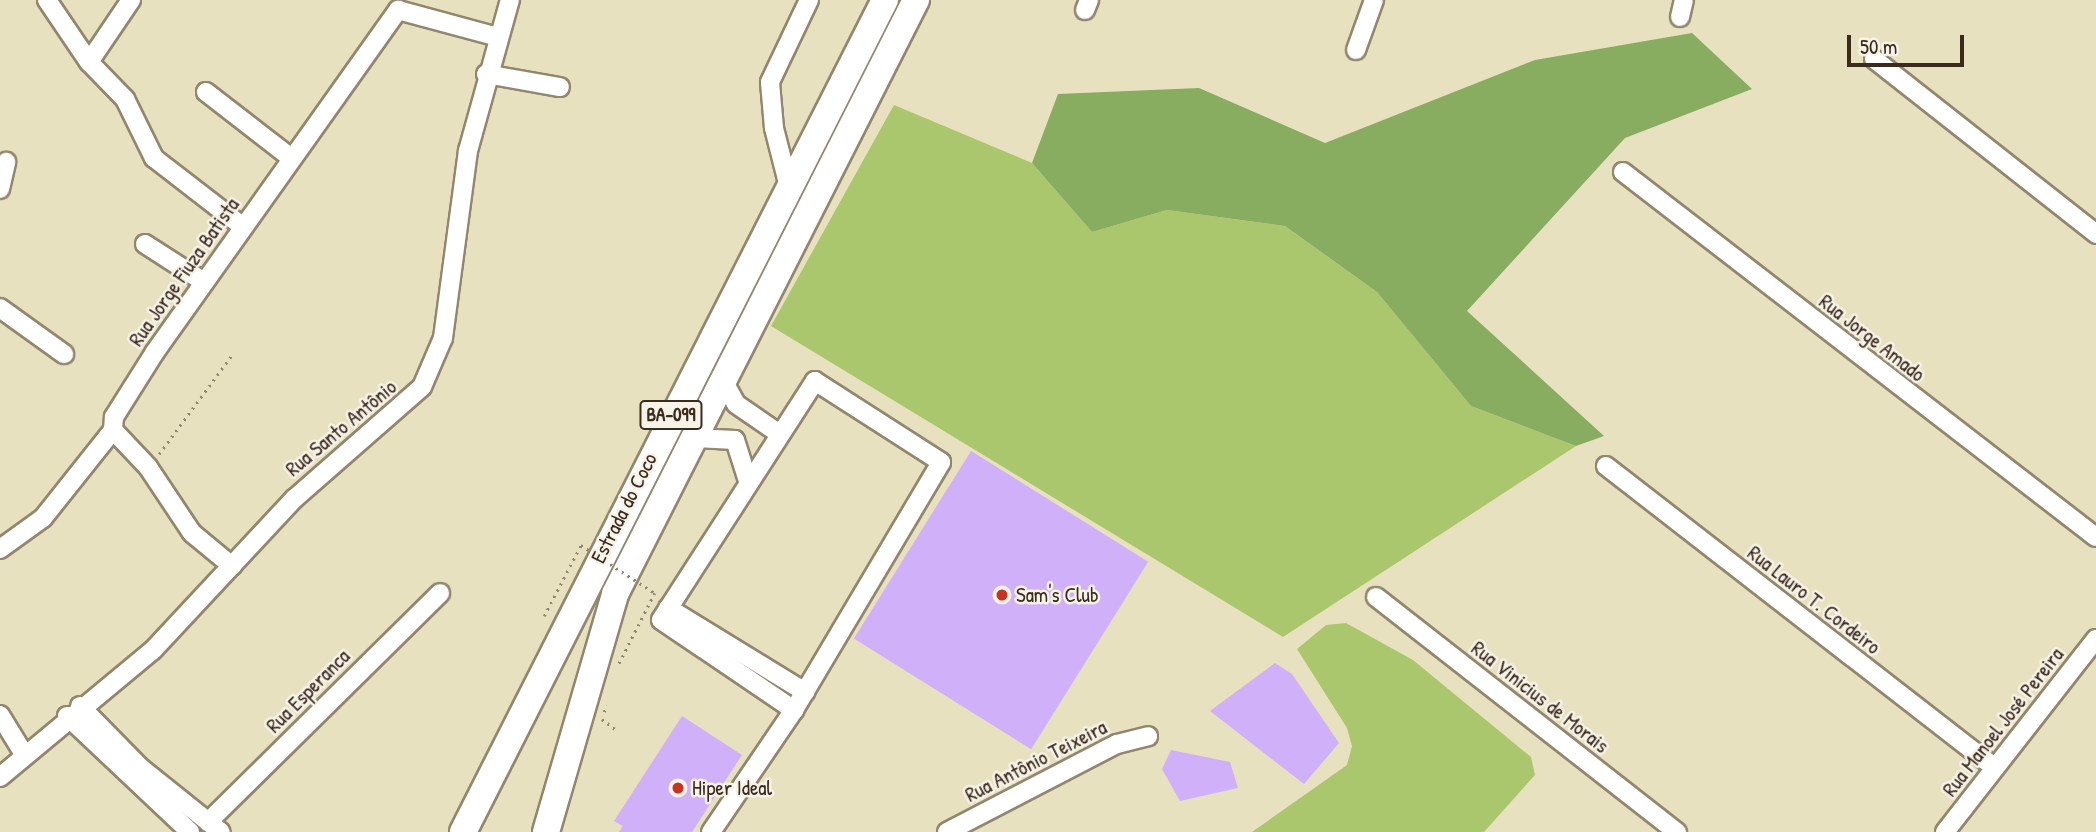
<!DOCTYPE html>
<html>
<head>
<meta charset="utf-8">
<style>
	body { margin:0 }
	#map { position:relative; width:2096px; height:832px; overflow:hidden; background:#e8e1bf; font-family:"Patrick Hand",sans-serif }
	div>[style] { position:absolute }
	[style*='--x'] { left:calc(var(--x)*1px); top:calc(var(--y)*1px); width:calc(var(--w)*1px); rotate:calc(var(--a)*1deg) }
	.green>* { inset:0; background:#abc76d }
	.forest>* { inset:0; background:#88ac60 }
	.building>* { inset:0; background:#d0b0f9; transform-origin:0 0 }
	.path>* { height:2.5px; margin-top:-1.25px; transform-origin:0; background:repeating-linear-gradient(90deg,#92866e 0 2px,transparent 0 7px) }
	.roads { filter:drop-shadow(2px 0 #92866e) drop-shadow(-2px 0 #92866e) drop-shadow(0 2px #92866e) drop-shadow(0 -2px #92866e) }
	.minor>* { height:18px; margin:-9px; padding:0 9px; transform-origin:9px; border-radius:9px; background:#fff }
	.highway>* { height:26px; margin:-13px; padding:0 13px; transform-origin:13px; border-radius:13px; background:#fff }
	.path-bridge>* { height:2.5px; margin-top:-1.25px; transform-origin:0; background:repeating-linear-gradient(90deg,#92866e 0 2px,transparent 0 7px) }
	.dots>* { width:19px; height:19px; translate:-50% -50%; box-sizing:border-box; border:4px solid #f7f3e8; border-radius:50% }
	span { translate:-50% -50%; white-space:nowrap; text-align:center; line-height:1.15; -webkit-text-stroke:5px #f7f3e8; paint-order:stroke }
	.shield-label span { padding:2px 5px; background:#f7f3e8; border:2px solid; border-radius:5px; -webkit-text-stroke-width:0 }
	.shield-label { font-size:19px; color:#3b2a1e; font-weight:700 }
	.street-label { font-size:21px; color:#3b2a1e }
	.poi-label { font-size:21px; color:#3b2a1e }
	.left { translate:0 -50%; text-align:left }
	.scale { position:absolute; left:1847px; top:35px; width:117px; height:32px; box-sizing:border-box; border:4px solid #3b2a1e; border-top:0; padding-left:9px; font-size:21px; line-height:24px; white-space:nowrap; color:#3b2a1e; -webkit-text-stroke:5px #f7f3e8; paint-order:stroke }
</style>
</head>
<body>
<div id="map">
	<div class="green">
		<i style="clip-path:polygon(894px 105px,1032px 163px,1092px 232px,1167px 210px,1285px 226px,1377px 292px,1471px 406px,1576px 446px,1283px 637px,771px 326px)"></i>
		<i style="clip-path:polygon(1346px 623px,1413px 660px,1531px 757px,1535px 775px,1484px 832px,1252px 832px,1347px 765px,1352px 746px,1347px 728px,1297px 649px,1326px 625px)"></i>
	</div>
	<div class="forest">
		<i style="clip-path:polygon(1692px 33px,1752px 89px,1625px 138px,1467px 311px,1604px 436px,1576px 446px,1471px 406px,1377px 292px,1285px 226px,1167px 210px,1092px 232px,1032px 163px,1058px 94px,1199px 88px,1325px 143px,1535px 60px)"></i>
	</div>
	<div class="building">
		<i style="left:971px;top:451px;width:209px;height:221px;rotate:32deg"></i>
		<i style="clip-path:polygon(1275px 663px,1292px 674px,1339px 743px,1304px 784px,1210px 711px)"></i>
		<i style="clip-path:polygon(682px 716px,742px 755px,692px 832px,619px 832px,623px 826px,614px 821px)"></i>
		<i style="clip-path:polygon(1171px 750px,1230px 762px,1238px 788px,1180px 801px,1162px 769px)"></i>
	</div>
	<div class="path">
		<i style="--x:159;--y:454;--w:123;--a:-53.6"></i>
		<i style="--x:604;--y:712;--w:7;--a:-74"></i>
		<i style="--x:602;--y:719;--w:20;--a:37"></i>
	</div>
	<div class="roads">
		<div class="minor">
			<i style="--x:47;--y:0;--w:75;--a:55.9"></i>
			<i style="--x:89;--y:62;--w:75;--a:-55.9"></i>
			<i style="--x:398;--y:10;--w:104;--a:15.1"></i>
			<i style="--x:1085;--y:10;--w:11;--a:-68"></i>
			<i style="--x:1680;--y:17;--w:17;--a:-77"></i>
			<i style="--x:1356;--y:50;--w:53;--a:-70.2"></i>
			<i style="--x:1874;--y:59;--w:283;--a:38.2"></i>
			<i style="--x:89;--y:62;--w:52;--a:45.8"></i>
			<i style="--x:125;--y:99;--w:66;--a:63.8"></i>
			<i style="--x:154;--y:158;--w:111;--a:37.7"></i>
			<i style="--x:486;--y:74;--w:75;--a:10"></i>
			<i style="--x:206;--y:92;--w:108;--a:37.8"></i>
			<i style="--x:1623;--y:172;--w:597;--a:37.66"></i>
			<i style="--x:789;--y:187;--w:61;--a:-104.3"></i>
			<i style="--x:774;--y:128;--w:46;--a:-95"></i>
			<i style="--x:770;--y:82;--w:91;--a:-64.6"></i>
			<i style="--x:0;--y:189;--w:28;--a:-77"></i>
			<i style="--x:145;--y:244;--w:70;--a:32.8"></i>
			<i style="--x:0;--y:308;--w:79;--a:35.7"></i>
			<i style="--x:724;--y:382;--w:25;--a:61"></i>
			<i style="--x:736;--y:404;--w:51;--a:34.6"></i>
			<i style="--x:113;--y:430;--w:51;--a:46.6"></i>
			<i style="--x:148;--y:467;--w:79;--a:56.3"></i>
			<i style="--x:192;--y:533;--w:52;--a:39.5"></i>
			<i style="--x:695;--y:438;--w:40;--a:2.9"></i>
			<i style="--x:735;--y:440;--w:43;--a:72.4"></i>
			<i style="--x:1606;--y:466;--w:492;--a:37.8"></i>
			<i style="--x:0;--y:549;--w:53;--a:-35.8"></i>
			<i style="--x:43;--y:518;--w:112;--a:-51.5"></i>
			<i style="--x:113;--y:430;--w:13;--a:-86"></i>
			<i style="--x:114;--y:417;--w:77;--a:-57.8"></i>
			<i style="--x:155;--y:352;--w:420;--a:-54.6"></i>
			<i style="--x:1376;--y:597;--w:382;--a:38"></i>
			<i style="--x:668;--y:608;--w:161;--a:31.5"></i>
			<i style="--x:80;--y:706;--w:87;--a:45.5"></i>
			<i style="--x:141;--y:768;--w:102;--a:38.7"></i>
			<i style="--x:0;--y:715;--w:46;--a:58.4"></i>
			<i style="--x:67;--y:716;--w:169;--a:43.3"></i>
			<i style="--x:0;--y:777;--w:199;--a:-39.7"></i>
			<i style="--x:153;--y:650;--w:207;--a:-47"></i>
			<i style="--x:294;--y:499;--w:170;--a:-41.2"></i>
			<i style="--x:422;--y:387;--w:53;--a:-66.8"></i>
			<i style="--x:443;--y:338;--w:189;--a:-82.4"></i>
			<i style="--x:468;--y:151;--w:157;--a:-74.5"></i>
			<i style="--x:208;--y:822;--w:326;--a:-44.6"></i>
			<i style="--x:711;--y:832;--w:148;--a:-55.8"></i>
			<i style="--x:794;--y:710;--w:288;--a:-59.3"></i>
			<i style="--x:941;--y:462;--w:150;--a:-147.3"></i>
			<i style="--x:815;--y:381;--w:284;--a:122.8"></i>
			<i style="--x:661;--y:620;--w:161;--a:34.1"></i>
			<i style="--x:947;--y:832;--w:191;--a:-27.4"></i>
			<i style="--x:1117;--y:744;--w:32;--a:-14"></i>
			<i style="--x:1945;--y:832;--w:245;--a:-52"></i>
		</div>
		<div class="highway">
			<i style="--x:463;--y:832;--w:933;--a:-63.11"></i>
			<i style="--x:546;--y:832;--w:248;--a:-73.8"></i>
			<i style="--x:615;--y:594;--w:666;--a:-63.13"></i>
		</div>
	</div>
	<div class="path-bridge">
		<i style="--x:544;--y:616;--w:80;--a:-62.5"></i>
		<i style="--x:581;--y:545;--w:88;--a:33"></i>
		<i style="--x:655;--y:593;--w:80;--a:116.9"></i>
	</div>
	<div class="dots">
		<i style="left:1002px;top:595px;background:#c8321e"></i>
		<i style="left:678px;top:788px;background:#c8321e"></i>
	</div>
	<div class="shield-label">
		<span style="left:671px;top:415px">BA-099</span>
	</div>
	<div class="street-label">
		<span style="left:184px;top:272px;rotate:-55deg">Rua Jorge Fiuza Batista</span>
		<span style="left:1872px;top:338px;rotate:38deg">Rua Jorge Amado</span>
		<span style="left:341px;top:428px;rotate:-40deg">Rua Santo Antônio</span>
		<span style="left:624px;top:508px;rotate:-63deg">Estrada do Coco</span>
		<span style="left:1814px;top:600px;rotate:38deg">Rua Lauro T. Cordeiro</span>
		<span style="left:308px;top:691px;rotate:-45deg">Rua Esperanca</span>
		<span style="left:1540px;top:697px;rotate:38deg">Rua Vinicius de Morais</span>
		<span style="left:2003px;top:722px;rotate:-52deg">Rua Manoel José Pereira</span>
		<span style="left:1036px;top:761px;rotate:-27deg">Rua Antônio Teixeira</span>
	</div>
	<div class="poi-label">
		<span class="left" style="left:1016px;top:595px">Sam's Club</span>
		<span class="left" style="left:692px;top:788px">Hiper Ideal</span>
	</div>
	<div class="scale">50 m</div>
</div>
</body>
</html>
